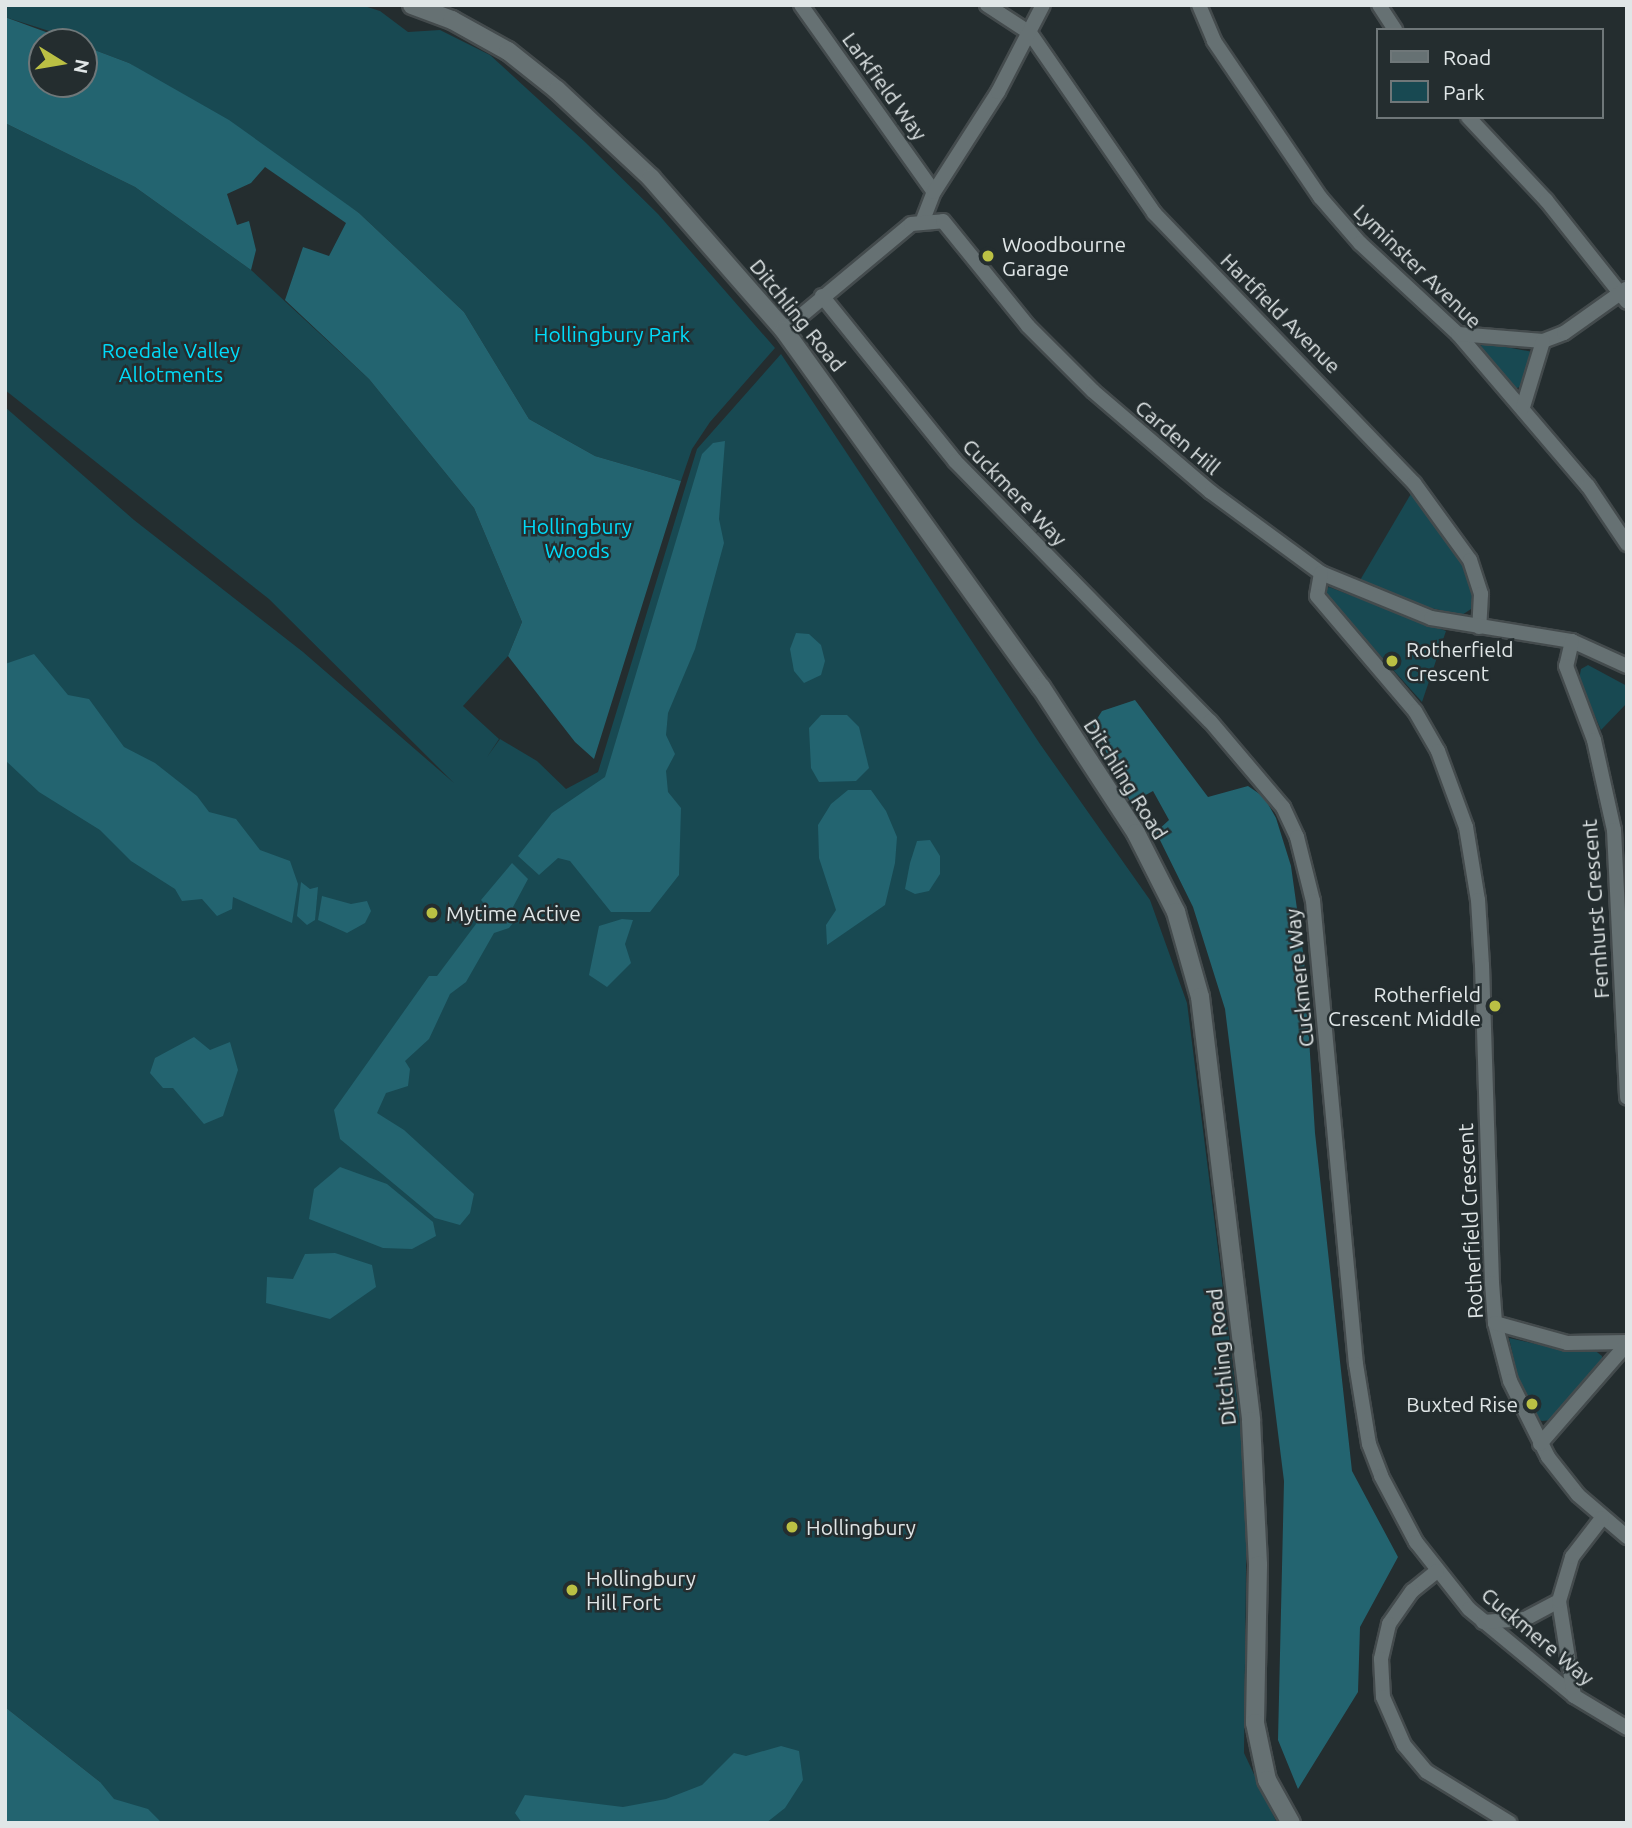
<!DOCTYPE html>
<html>
<head>
<meta charset="utf-8">
<style>
	body { margin:0 }
	#map { position:relative; width:1632px; height:1828px; overflow:hidden; background:#242d2f; font-family:Ubuntu,sans-serif }
	div>[style] { position:absolute }
	[style*='--x'] { left:calc(var(--x)*1px); top:calc(var(--y)*1px); width:calc(var(--w)*1px); rotate:calc(var(--a)*1deg) }
	.green>* { inset:0; background:#184952 }
	.forest>* { inset:0; background:#236470 }
	.roads { filter:drop-shadow(2px 0 #444b4d) drop-shadow(-2px 0 #444b4d) drop-shadow(0 2px #444b4d) drop-shadow(0 -2px #444b4d) }
	.minor>* { height:14px; margin:-7px; padding:0 7px; transform-origin:7px; border-radius:7px; background:#667173 }
	.tertiary>* { height:18px; margin:-9px; padding:0 9px; transform-origin:9px; border-radius:9px; background:#667173 }
	.dots>* { width:19px; height:19px; translate:-50% -50%; box-sizing:border-box; border:4px solid #242d2f; border-radius:50% }
	span { translate:-50% -50%; white-space:nowrap; text-align:center; line-height:1.15; -webkit-text-stroke:5px #242d2f; paint-order:stroke }
	.street-label { font-size:21px; color:#e0e6e7 }
	.poi-label { font-size:21px; color:#e0e6e7 }
	.left { translate:0 -50%; text-align:left }
	.right { translate:-100% -50%; text-align:right }
	.park-label { font-size:21px; color:#00dbf9 }
	.frame { position:absolute; inset:0; border:7px solid #e0e6e7; pointer-events:none }
	.legend { position:absolute; left:1376px; top:28px; width:228px; height:91px; box-sizing:border-box; background:#242d2f; border:2px solid #6f7779; margin:0; padding:9px 12px; list-style:none; font-size:21px; color:#e0e6e7 }
	.legend li { display:flex; align-items:center; gap:14px; height:35px }
	.legend b { width:35px; border:2px solid #6f7779 }
	.north { position:absolute; left:28px; top:28px; width:70px; height:70px; box-sizing:border-box; background:#242d2f; border:2px solid #6f7779; border-radius:50%; rotate:101deg; font-size:19px; font-weight:700; line-height:28px; text-align:center; color:#e0e6e7 }
	.north::after { content:''; display:block; margin:auto; width:24px; height:32px; background:#bbc044; clip-path:polygon(50% 0,100% 100%,50% 72%,0 100%) }
</style>
</head>
<body>
<div id="map">
	<div class="green">
		<i style="clip-path:polygon(5px 5px,361px 5px,380px 11px,408px 32px,440px 30px,490px 55px,585px 142px,658px 214px,775px 348px,710px 422px,692px 449px,681px 481px,595px 456px,529px 419px,464px 312px,359px 213px,129px 63px,84px 46px,84px 42px,5px 17px)"></i>
		<i style="clip-path:polygon(5px 123px,135px 187px,251px 270px,369px 379px,474px 508px,522px 622px,508px 656px,463px 706px,499px 739px,487px 757px,500px 739px,537px 761px,566px 789px,598px 772px,697px 449px,781px 354px,1040px 744px,1150px 900px,1187px 1003px,1247px 1479px,1244px 1753px,1277px 1823px,102px 1823px,100px 1782px,5px 1707px,5px 407px,134px 520px,303px 652px,454px 783px,269px 599px,5px 390px)"></i>
		<i style="clip-path:polygon(1484px 343px,1533px 352px,1520px 387px,1514px 389px,1478px 348px)"></i>
		<i style="clip-path:polygon(1412px 492px,1462px 558px,1475px 598px,1474px 607px,1462px 615px,1413px 604px,1359px 582px)"></i>
		<i style="clip-path:polygon(1329px 587px,1446px 631px,1422px 702px,1326px 595px,1324px 590px)"></i>
		<i style="clip-path:polygon(1588px 665px,1627px 686px,1627px 703px,1601px 730px,1579px 680px,1581px 669px)"></i>
		<i style="clip-path:polygon(1509px 1338px,1554px 1348px,1593px 1349px,1602px 1356px,1602px 1362px,1551px 1420px,1542px 1421px,1536px 1418px,1520px 1386px)"></i>
	</div>
	<div class="forest">
		<i style="clip-path:polygon(5px 17px,73px 42px,42px 42px,42px 84px,84px 84px,84px 46px,129px 63px,229px 120px,359px 213px,464px 312px,529px 419px,595px 456px,681px 481px,594px 759px,575px 742px,508px 656px,522px 622px,474px 508px,369px 379px,285px 300px,303px 247px,329px 256px,346px 223px,265px 167px,251px 183px,227px 194px,237px 225px,249px 221px,256px 250px,251px 270px,135px 187px,5px 123px)"></i>
		<i style="clip-path:polygon(725px 441px,719px 519px,724px 543px,695px 649px,668px 713px,666px 735px,675px 754px,666px 771px,668px 792px,681px 808px,679px 875px,650px 912px,611px 912px,570px 861px,558px 858px,539px 875px,518px 856px,552px 813px,605px 777px,702px 454px,713px 443px)"></i>
		<i style="clip-path:polygon(796px 633px,809px 634px,821px 645px,825px 661px,821px 675px,804px 683px,794px 671px,790px 649px)"></i>
		<i style="clip-path:polygon(34px 654px,68px 695px,89px 699px,124px 747px,155px 763px,197px 796px,209px 812px,236px 819px,260px 850px,290px 861px,298px 884px,292px 923px,233px 897px,232px 909px,217px 916px,202px 899px,182px 901px,175px 889px,131px 861px,100px 830px,39px 792px,5px 760px,5px 664px)"></i>
		<i style="clip-path:polygon(1135px 700px,1208px 797px,1248px 786px,1264px 797px,1276px 818px,1291px 866px,1304px 959px,1315px 1133px,1352px 1471px,1398px 1557px,1360px 1627px,1358px 1692px,1298px 1789px,1278px 1740px,1284px 1481px,1225px 1009px,1193px 907px,1156px 832px,1169px 820px,1153px 791px,1131px 803px,1093px 725px,1102px 711px)"></i>
		<i style="clip-path:polygon(821px 715px,847px 715px,859px 727px,869px 768px,856px 781px,819px 782px,811px 768px,809px 728px)"></i>
		<i style="clip-path:polygon(848px 790px,871px 790px,886px 811px,897px 837px,895px 863px,885px 905px,827px 945px,826px 925px,836px 910px,819px 858px,818px 825px,831px 804px)"></i>
		<i style="clip-path:polygon(930px 840px,940px 856px,940px 874px,929px 891px,915px 894px,905px 889px,910px 863px,917px 841px)"></i>
		<i style="clip-path:polygon(512px 863px,528px 879px,513px 907px,518px 917px,509px 928px,494px 933px,466px 982px,450px 994px,429px 1039px,405px 1061px,410px 1069px,408px 1086px,386px 1093px,377px 1113px,404px 1130px,474px 1194px,470px 1213px,460px 1225px,435px 1218px,340px 1139px,334px 1110px,429px 976px,437px 976px,488px 908px,481px 900px)"></i>
		<i style="clip-path:polygon(301px 882px,310px 889px,318px 887px,315px 920px,307px 925px,297px 916px)"></i>
		<i style="clip-path:polygon(322px 896px,351px 904px,367px 901px,371px 911px,365px 923px,347px 933px,318px 920px)"></i>
		<i style="clip-path:polygon(622px 919px,633px 920px,625px 944px,631px 963px,607px 987px,589px 975px,599px 926px)"></i>
		<i style="clip-path:polygon(194px 1037px,210px 1050px,230px 1042px,238px 1070px,223px 1116px,204px 1124px,173px 1088px,163px 1088px,150px 1073px,155px 1058px)"></i>
		<i style="clip-path:polygon(340px 1167px,387px 1184px,433px 1222px,436px 1236px,412px 1249px,383px 1248px,309px 1219px,314px 1189px)"></i>
		<i style="clip-path:polygon(335px 1253px,372px 1265px,376px 1287px,330px 1319px,266px 1303px,267px 1277px,293px 1279px,305px 1254px)"></i>
		<i style="clip-path:polygon(5px 1707px,100px 1782px,114px 1799px,148px 1809px,162px 1823px,5px 1823px)"></i>
		<i style="clip-path:polygon(781px 1746px,799px 1751px,803px 1780px,785px 1808px,766px 1823px,522px 1823px,515px 1813px,525px 1795px,623px 1807px,666px 1799px,702px 1785px,734px 1753px,746px 1756px)"></i>
	</div>
	<div class="roads">
		<div class="minor">
			<i style="--x:801;--y:5;--w:229;--a:54.6"></i>
			<i style="--x:987;--y:5;--w:51;--a:33.1"></i>
			<i style="--x:1030;--y:33;--w:219;--a:55.4"></i>
			<i style="--x:1154;--y:213;--w:375;--a:46.1"></i>
			<i style="--x:1414;--y:483;--w:95;--a:54"></i>
			<i style="--x:1470;--y:560;--w:36;--a:72"></i>
			<i style="--x:1481;--y:594;--w:33;--a:93"></i>
			<i style="--x:1199;--y:5;--w:39;--a:67"></i>
			<i style="--x:1214;--y:41;--w:189;--a:55.8"></i>
			<i style="--x:1320;--y:197;--w:61;--a:49"></i>
			<i style="--x:1360;--y:243;--w:134;--a:42.9"></i>
			<i style="--x:1458;--y:334;--w:200;--a:49.5"></i>
			<i style="--x:1588;--y:486;--w:70;--a:56.1"></i>
			<i style="--x:1379;--y:5;--w:30;--a:57"></i>
			<i style="--x:1468;--y:117;--w:114;--a:46.8"></i>
			<i style="--x:1546;--y:200;--w:130;--a:51.5"></i>
			<i style="--x:923;--y:220;--w:30;--a:-69"></i>
			<i style="--x:934;--y:192;--w:119;--a:-57.4"></i>
			<i style="--x:998;--y:92;--w:98;--a:-62.7"></i>
			<i style="--x:822;--y:296;--w:212;--a:51.1"></i>
			<i style="--x:955;--y:461;--w:364;--a:45.6"></i>
			<i style="--x:1210;--y:721;--w:113;--a:49.7"></i>
			<i style="--x:1283;--y:807;--w:33;--a:65"></i>
			<i style="--x:1297;--y:837;--w:66;--a:76"></i>
			<i style="--x:1313;--y:901;--w:465;--a:84.7"></i>
			<i style="--x:1356;--y:1364;--w:81;--a:80.8"></i>
			<i style="--x:1369;--y:1444;--w:34;--a:69"></i>
			<i style="--x:1381;--y:1476;--w:75;--a:62.1"></i>
			<i style="--x:1416;--y:1542;--w:85;--a:51.7"></i>
			<i style="--x:1469;--y:1609;--w:136;--a:39.6"></i>
			<i style="--x:1574;--y:1696;--w:62;--a:31.1"></i>
			<i style="--x:784;--y:330;--w:165;--a:-39.8"></i>
			<i style="--x:911;--y:224;--w:32;--a:-5"></i>
			<i style="--x:943;--y:221;--w:135;--a:51"></i>
			<i style="--x:1028;--y:326;--w:92;--a:45"></i>
			<i style="--x:1093;--y:391;--w:155;--a:40.6"></i>
			<i style="--x:1211;--y:492;--w:137;--a:36.4"></i>
			<i style="--x:1321;--y:573;--w:119;--a:22.2"></i>
			<i style="--x:1431;--y:618;--w:143;--a:9.3"></i>
			<i style="--x:1572;--y:641;--w:60;--a:24.4"></i>
			<i style="--x:1458;--y:334;--w:85;--a:4.7"></i>
			<i style="--x:1543;--y:341;--w:22;--a:-21"></i>
			<i style="--x:1564;--y:333;--w:76;--a:-35.4"></i>
			<i style="--x:1523;--y:407;--w:69;--a:-73.1"></i>
			<i style="--x:1321;--y:573;--w:23;--a:100"></i>
			<i style="--x:1317;--y:596;--w:151;--a:49.6"></i>
			<i style="--x:1415;--y:711;--w:46;--a:60.1"></i>
			<i style="--x:1438;--y:751;--w:81;--a:69.8"></i>
			<i style="--x:1466;--y:827;--w:74;--a:80.7"></i>
			<i style="--x:1478;--y:900;--w:65;--a:86.5"></i>
			<i style="--x:1482;--y:965;--w:318;--a:88.2"></i>
			<i style="--x:1492;--y:1283;--w:40;--a:85.7"></i>
			<i style="--x:1495;--y:1323;--w:60;--a:75.5"></i>
			<i style="--x:1510;--y:1381;--w:85;--a:63.4"></i>
			<i style="--x:1548;--y:1457;--w:48;--a:51.7"></i>
			<i style="--x:1578;--y:1495;--w:65;--a:40.6"></i>
			<i style="--x:1572;--y:641;--w:26;--a:103"></i>
			<i style="--x:1566;--y:666;--w:79;--a:69.3"></i>
			<i style="--x:1594;--y:740;--w:92;--a:77.5"></i>
			<i style="--x:1614;--y:830;--w:268;--a:87.2"></i>
			<i style="--x:1495;--y:1323;--w:75;--a:15.5"></i>
			<i style="--x:1567;--y:1343;--w:60;--a:-1"></i>
			<i style="--x:1540;--y:1444;--w:133;--a:-49"></i>
			<i style="--x:1437;--y:1571;--w:32;--a:141"></i>
			<i style="--x:1412;--y:1591;--w:40;--a:124.9"></i>
			<i style="--x:1389;--y:1624;--w:36;--a:103"></i>
			<i style="--x:1381;--y:1659;--w:38;--a:87"></i>
			<i style="--x:1383;--y:1697;--w:52;--a:66.4"></i>
			<i style="--x:1404;--y:1745;--w:35;--a:50"></i>
			<i style="--x:1427;--y:1772;--w:97;--a:31.6"></i>
			<i style="--x:1483;--y:1622;--w:42;--a:-4.1"></i>
			<i style="--x:1525;--y:1619;--w:38;--a:-28"></i>
			<i style="--x:1574;--y:1696;--w:96;--a:-99"></i>
			<i style="--x:1559;--y:1601;--w:46;--a:-73.5"></i>
			<i style="--x:1572;--y:1557;--w:49;--a:-52.4"></i>
		</div>
		<div class="tertiary">
			<i style="--x:412;--y:5;--w:43;--a:20.6"></i>
			<i style="--x:452;--y:20;--w:64;--a:29"></i>
			<i style="--x:508;--y:51;--w:63;--a:38.5"></i>
			<i style="--x:557;--y:90;--w:129;--a:43.1"></i>
			<i style="--x:651;--y:178;--w:202;--a:48.8"></i>
			<i style="--x:784;--y:330;--w:440;--a:54.3"></i>
			<i style="--x:1041;--y:687;--w:174;--a:56.9"></i>
			<i style="--x:1136;--y:833;--w:89;--a:63.1"></i>
			<i style="--x:1176;--y:912;--w:88;--a:74.2"></i>
			<i style="--x:1200;--y:997;--w:427;--a:83.1"></i>
			<i style="--x:1251;--y:1421;--w:144;--a:87.2"></i>
			<i style="--x:1258;--y:1565;--w:158;--a:91.1"></i>
			<i style="--x:1255;--y:1723;--w:58;--a:78.1"></i>
			<i style="--x:1267;--y:1780;--w:49;--a:60.8"></i>
		</div>
	</div>
	<div class="dots">
		<i style="left:988px;top:256px;background:#bbc044"></i>
		<i style="left:1392px;top:661px;background:#bbc044"></i>
		<i style="left:432px;top:913px;background:#bbc044"></i>
		<i style="left:1495px;top:1006px;background:#bbc044"></i>
		<i style="left:1532px;top:1404px;background:#bbc044"></i>
		<i style="left:792px;top:1527px;background:#bbc044"></i>
		<i style="left:572px;top:1590px;background:#bbc044"></i>
	</div>
	<div class="street-label">
		<span style="left:885px;top:86px;rotate:54deg">Larkfield Way</span>
		<span style="left:1418px;top:266px;rotate:44deg">Lyminster Avenue</span>
		<span style="left:1281px;top:313px;rotate:45deg">Hartfield Avenue</span>
		<span style="left:798px;top:315px;rotate:51deg">Ditchling Road</span>
		<span style="left:1178px;top:437px;rotate:40deg">Carden Hill</span>
		<span style="left:1015px;top:492px;rotate:46deg">Cuckmere Way</span>
		<span style="left:1126px;top:779px;rotate:58deg">Ditchling Road</span>
		<span style="left:1595px;top:909px;rotate:-94deg">Fernhurst Crescent</span>
		<span style="left:1299px;top:978px;rotate:-96deg">Cuckmere Way</span>
		<span style="left:1470px;top:1221px;rotate:-93deg">Rotherfield Crescent</span>
		<span style="left:1221px;top:1357px;rotate:-96deg">Ditchling Road</span>
		<span style="left:1538px;top:1636px;rotate:40deg">Cuckmere Way</span>
	</div>
	<div class="poi-label">
		<span class="left" style="left:1002px;top:256px">Woodbourne<br>Garage</span>
		<span class="left" style="left:1406px;top:661px">Rotherfield<br>Crescent</span>
		<span class="left" style="left:446px;top:913px">Mytime Active</span>
		<span class="right" style="left:1481px;top:1006px">Rotherfield<br>Crescent Middle</span>
		<span class="right" style="left:1518px;top:1404px">Buxted Rise</span>
		<span class="left" style="left:806px;top:1527px">Hollingbury</span>
		<span class="left" style="left:586px;top:1590px">Hollingbury<br>Hill Fort</span>
	</div>
	<div class="park-label">
		<span style="left:612px;top:334px">Hollingbury Park</span>
		<span style="left:171px;top:362px">Roedale Valley<br>Allotments</span>
		<span style="left:577px;top:538px">Hollingbury<br>Woods</span>
	</div>
	<div class="frame"></div>
	<ul class="legend">
	<li><b style="height:9px;background:#667173"></b>Road</li>
	<li><b style="height:19px;background:#184952"></b>Park</li>
	</ul>
	<div class="north">N</div>
</div>
</body>
</html>
